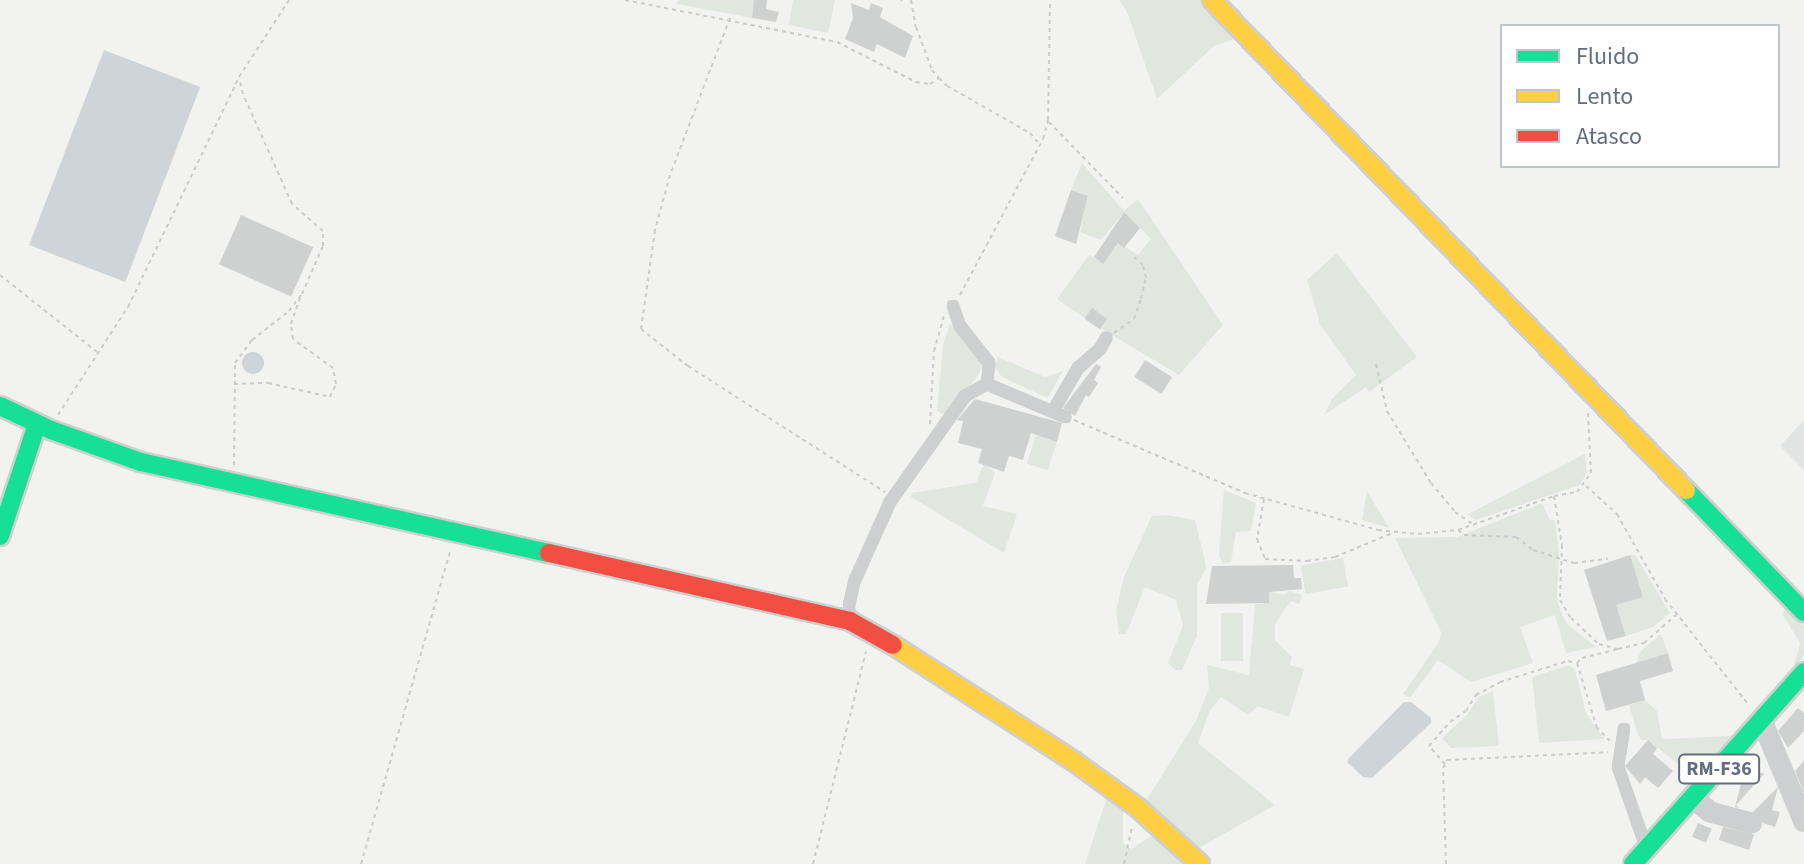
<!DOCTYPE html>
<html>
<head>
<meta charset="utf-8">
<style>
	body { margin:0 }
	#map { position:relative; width:1804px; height:864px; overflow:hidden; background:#f2f3f0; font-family:"Source Sans 3",sans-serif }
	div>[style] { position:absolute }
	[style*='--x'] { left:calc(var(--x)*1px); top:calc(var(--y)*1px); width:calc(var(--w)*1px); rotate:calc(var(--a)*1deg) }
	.built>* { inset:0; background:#e2e4e3 }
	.green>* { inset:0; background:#e1e6de; transform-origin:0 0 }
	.water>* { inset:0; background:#ced4d8; transform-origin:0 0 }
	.round { border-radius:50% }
	.building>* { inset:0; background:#cfd0d0; transform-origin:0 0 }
	.path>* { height:2px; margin-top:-1px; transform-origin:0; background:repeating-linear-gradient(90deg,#cbcbcb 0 4px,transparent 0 8px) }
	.roads { filter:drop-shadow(2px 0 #ced0d0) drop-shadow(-2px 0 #ced0d0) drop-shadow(0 2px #ced0d0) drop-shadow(0 -2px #ced0d0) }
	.lane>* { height:8px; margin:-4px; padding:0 4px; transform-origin:4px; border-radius:4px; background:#cecfd0 }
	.street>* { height:16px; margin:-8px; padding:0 8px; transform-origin:8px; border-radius:8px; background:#cecfd0 }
	.fast>* { height:18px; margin:-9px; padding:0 9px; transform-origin:9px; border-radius:9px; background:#16e098 }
	.slow>* { height:18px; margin:-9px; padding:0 9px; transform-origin:9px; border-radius:9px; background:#ffcf43 }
	.jam>* { height:18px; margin:-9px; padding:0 9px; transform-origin:9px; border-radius:9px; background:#f24e42 }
	span { translate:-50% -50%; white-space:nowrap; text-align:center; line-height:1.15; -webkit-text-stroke:8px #fff; paint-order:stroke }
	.shield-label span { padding:2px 6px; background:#fff; border:2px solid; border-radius:6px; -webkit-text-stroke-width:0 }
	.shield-label { font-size:20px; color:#626e81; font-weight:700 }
	.legend { position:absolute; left:1500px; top:24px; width:280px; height:144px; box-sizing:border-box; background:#fff; border:2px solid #c0c5cd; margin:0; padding:10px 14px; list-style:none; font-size:24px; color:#626e81 }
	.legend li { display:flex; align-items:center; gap:16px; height:40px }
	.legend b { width:40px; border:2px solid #c0c5cd }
</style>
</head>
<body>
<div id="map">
	<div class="built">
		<i style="clip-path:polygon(1804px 420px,1804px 470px,1780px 446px)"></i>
	</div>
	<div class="green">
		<i style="clip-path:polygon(678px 0,755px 0,752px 18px,677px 4px)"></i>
		<i style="clip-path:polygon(793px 0,835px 0,828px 33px,789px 25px)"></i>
		<i style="clip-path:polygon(1119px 0,1201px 0,1238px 38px,1214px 46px,1157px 99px,1127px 12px)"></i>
		<i style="clip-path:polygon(1082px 163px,1124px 211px,1138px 199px,1223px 325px,1179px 375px,1102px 329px,1108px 319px,1093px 309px,1086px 319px,1057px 299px,1089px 255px,1103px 263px,1118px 243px,1138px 255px,1151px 239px,1124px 212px,1101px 240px,1080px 232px,1088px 196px,1071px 190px)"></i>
		<i style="clip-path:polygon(1337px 253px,1417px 357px,1369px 392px,1366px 387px,1324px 415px,1332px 399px,1356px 375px,1320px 324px,1307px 280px)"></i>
		<i style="clip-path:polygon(950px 324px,979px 356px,981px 364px,979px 374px,946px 415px,942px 414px,937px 411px,943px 345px)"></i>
		<i style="clip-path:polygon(998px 357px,1045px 377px,1063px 371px,1048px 398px,1002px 377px,994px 366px)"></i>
		<i style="left:1036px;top:435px;width:22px;height:30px;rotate:18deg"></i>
		<i style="clip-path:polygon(1585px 454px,1587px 473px,1580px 485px,1476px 520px,1468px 514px)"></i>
		<i style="clip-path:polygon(984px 464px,995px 473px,983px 506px,1017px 514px,1004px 553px,911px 497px,911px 493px,976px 483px)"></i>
		<i style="clip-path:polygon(1224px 490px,1256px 503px,1251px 531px,1236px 532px,1231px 562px,1223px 564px,1219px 555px)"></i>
		<i style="clip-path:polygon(1367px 491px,1389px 528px,1362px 520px)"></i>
		<i style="clip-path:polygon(1542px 503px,1550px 520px,1555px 520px,1559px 553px,1557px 598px,1561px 612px,1567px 624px,1596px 647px,1566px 653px,1555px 615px,1520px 627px,1533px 663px,1471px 682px,1438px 660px,1410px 698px,1403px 694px,1439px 642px,1441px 632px,1395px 538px,1457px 537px)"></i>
		<i style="clip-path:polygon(1167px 515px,1195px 520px,1205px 561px,1206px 569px,1197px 584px,1197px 636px,1182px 670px,1175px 670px,1168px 663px,1183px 625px,1176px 600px,1145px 587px,1126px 634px,1119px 634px,1116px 611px,1124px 577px,1152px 516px)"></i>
		<i style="clip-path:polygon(1630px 555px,1635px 555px,1670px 613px,1653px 627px,1626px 636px,1616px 605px)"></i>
		<i style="left:1343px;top:558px;width:29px;height:43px;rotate:80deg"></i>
		<i style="clip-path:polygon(1289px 591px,1302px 595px,1299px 604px,1291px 601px,1283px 611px,1275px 625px,1275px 640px,1292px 657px,1290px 665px,1304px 669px,1289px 717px,1258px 706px,1248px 715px,1221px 697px,1210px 710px,1198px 743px,1275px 805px,1199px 848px,1144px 804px,1196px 721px,1209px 688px,1207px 665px,1249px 675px,1255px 604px,1269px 603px,1269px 592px,1285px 595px)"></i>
		<i style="clip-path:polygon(1786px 605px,1804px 625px,1804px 655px,1793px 670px,1800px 643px,1783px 615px)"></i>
		<i style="left:1221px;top:613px;width:22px;height:48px"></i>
		<i style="clip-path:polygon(1661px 634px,1668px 653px,1636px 663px,1641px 651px)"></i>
		<i style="clip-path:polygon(1569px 665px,1575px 670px,1586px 713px,1604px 739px,1539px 743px,1532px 677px)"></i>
		<i style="clip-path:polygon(1493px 691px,1499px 746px,1451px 748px,1442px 738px,1467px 715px,1479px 697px)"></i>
		<i style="clip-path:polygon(1645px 700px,1657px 711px,1662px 739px,1731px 736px,1687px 784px,1682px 780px,1691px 768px,1682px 761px,1678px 764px,1648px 740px,1641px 740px,1637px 732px,1629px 705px)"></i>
		<i style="clip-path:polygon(1108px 794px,1123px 804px,1123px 843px,1131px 849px,1155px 834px,1188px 864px,1085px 864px)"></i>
	</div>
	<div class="water">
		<i style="left:104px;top:50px;width:103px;height:209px;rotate:21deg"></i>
		<i class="round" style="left:242px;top:352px;width:22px;height:22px"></i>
		<i style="clip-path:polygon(1404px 702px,1411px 702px,1431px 718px,1431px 723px,1372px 778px,1363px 777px,1347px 762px,1349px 758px)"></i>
	</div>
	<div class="building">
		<i style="clip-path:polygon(754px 0,767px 0,766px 9px,779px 12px,776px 22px,752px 18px)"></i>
		<i style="clip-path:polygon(851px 3px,869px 10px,871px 3px,883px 8px,880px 17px,913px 36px,905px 58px,877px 44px,874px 52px,845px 39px,853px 18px)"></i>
		<i style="clip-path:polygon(1071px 190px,1088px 196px,1076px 244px,1055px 236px)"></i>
		<i style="clip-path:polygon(1124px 212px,1140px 228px,1124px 248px,1118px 243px,1103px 264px,1094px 257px)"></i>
		<i style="left:241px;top:215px;width:79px;height:54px;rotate:24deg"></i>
		<i style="left:1092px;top:308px;width:19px;height:13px;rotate:35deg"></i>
		<i style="left:1145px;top:360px;width:32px;height:20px;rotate:32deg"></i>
		<i style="clip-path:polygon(1096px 364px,1101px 367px,1094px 380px,1098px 383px,1089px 397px,1086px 395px,1075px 416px,1063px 408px)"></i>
		<i style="clip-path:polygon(975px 399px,1062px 423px,1057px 442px,1031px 433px,1023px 460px,1009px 456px,1004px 472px,978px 463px,982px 449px,958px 443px,963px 421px,957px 420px)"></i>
		<i style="clip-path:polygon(1630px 555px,1643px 597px,1616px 605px,1626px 636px,1607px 641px,1584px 570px)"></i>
		<i style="clip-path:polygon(1293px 565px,1294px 578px,1301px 578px,1302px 589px,1269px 592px,1269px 603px,1206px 604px,1212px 566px)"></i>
		<i style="clip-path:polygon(1668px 653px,1673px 671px,1640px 681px,1645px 700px,1606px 711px,1596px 675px)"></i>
		<i style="clip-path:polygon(1798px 708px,1804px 713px,1804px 731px,1788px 748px,1778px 731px)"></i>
		<i style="clip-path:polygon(1648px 740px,1657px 748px,1653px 754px,1673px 771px,1658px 788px,1645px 777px,1640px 784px,1625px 766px)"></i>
		<i style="clip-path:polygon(1804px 761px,1804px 793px,1795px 771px)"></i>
		<i style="clip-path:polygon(1745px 768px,1764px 774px,1736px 805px,1739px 808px,1735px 807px)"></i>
		<i style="clip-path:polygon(1778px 787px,1772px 810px,1780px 812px,1775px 827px,1763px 823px,1753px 812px)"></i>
		<i style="left:1698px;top:823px;width:15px;height:15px;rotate:23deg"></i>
		<i style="clip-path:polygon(1723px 827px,1754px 834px,1749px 850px,1719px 840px)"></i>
	</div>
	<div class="path">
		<i style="--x:625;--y:0;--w:216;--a:11.2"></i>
		<i style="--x:837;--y:42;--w:89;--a:26.9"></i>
		<i style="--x:916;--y:82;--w:14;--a:8"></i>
		<i style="--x:930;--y:84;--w:11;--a:-34"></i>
		<i style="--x:901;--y:0;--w:1;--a:0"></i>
		<i style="--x:911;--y:0;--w:27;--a:80"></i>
		<i style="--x:916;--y:27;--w:46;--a:69.6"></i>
		<i style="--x:932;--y:70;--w:11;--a:49"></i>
		<i style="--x:939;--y:78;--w:11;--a:45"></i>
		<i style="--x:947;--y:86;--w:95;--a:29.5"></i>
		<i style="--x:1030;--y:133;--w:16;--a:50"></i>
		<i style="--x:730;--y:18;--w:168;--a:110.9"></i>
		<i style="--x:670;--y:175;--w:57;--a:105.3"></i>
		<i style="--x:655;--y:230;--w:100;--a:98"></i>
		<i style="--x:641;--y:329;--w:60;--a:38.2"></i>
		<i style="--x:688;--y:366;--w:234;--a:32.6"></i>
		<i style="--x:1049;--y:122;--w:106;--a:45.8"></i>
		<i style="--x:0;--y:275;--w:124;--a:38.4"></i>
		<i style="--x:960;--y:295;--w:177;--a:-62"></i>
		<i style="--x:1043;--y:139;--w:20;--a:-75"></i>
		<i style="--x:1048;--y:120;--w:120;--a:-89"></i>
		<i style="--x:1114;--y:333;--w:24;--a:-35"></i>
		<i style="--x:1134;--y:319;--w:21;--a:-71"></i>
		<i style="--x:1141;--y:299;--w:22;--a:-77"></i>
		<i style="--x:1146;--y:278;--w:13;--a:-103"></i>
		<i style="--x:1143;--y:265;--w:12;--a:-138"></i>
		<i style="--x:1376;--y:364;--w:48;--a:76.8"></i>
		<i style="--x:1387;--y:411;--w:84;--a:58.6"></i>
		<i style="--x:1431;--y:483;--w:38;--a:50"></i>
		<i style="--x:1455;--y:512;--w:22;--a:34"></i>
		<i style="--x:234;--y:384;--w:34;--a:-2"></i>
		<i style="--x:268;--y:383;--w:64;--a:12.7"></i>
		<i style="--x:330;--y:397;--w:14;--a:-65"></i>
		<i style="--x:336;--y:384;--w:16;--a:-101"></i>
		<i style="--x:333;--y:368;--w:49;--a:-144.1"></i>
		<i style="--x:293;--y:339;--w:15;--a:-98"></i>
		<i style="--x:291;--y:324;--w:28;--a:-71"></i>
		<i style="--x:58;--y:415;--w:129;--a:-57.1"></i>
		<i style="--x:128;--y:307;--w:255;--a:-64.2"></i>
		<i style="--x:239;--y:77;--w:92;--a:-57"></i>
		<i style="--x:1074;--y:420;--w:186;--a:23.1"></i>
		<i style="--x:1245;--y:493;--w:138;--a:15.5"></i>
		<i style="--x:1378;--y:530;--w:40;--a:5.7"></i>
		<i style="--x:1418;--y:534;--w:40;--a:-5.7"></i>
		<i style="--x:1458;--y:530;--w:102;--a:-19.5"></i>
		<i style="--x:1554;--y:496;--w:23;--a:-10"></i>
		<i style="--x:1577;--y:492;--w:24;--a:-54"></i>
		<i style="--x:1591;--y:473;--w:60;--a:-92.9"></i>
		<i style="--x:930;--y:424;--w:73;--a:-86.9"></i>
		<i style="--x:934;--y:351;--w:36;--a:-74"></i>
		<i style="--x:234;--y:465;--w:102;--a:-89.4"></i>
		<i style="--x:235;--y:363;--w:29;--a:-54"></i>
		<i style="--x:252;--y:340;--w:47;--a:-38.1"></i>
		<i style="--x:289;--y:311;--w:21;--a:-53"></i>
		<i style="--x:302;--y:294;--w:52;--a:-66.4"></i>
		<i style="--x:323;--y:246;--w:15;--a:-90"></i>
		<i style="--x:323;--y:231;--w:41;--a:-138.9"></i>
		<i style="--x:292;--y:204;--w:120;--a:-114"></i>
		<i style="--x:243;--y:94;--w:16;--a:-104"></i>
		<i style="--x:1586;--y:486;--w:42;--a:42.1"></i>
		<i style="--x:1617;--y:514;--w:98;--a:60.5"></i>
		<i style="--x:1665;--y:599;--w:134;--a:51.7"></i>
		<i style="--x:1554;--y:496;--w:50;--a:80.7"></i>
		<i style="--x:1562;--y:545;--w:55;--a:92.1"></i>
		<i style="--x:1560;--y:600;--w:21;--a:59"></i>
		<i style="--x:1571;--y:618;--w:38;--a:43"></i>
		<i style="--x:1599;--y:644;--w:20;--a:15"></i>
		<i style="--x:1618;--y:649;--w:27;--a:-13"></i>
		<i style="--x:1644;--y:643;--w:44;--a:-41.3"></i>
		<i style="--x:1264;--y:499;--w:41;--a:99.9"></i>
		<i style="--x:1257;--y:539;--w:22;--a:68"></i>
		<i style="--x:1265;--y:559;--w:42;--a:2.7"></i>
		<i style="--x:1307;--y:561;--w:28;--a:-8"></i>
		<i style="--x:1335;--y:557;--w:65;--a:-22.6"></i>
		<i style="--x:1458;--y:530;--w:8;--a:40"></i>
		<i style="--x:1464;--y:535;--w:52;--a:2.2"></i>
		<i style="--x:1516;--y:537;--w:21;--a:37"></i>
		<i style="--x:1533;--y:550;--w:43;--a:17.6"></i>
		<i style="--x:1574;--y:563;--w:34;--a:-7"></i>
		<i style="--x:1610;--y:741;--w:18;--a:-135"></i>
		<i style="--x:1597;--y:728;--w:68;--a:-107.1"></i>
		<i style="--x:1577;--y:663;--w:7;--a:-45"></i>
		<i style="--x:1582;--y:658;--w:37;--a:-14"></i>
		<i style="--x:1445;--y:764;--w:24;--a:-132"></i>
		<i style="--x:1429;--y:746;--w:32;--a:-49"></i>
		<i style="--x:1450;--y:722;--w:19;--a:-35"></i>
		<i style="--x:1466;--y:711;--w:19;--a:-58"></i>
		<i style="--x:1476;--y:695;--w:27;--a:-28"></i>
		<i style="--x:1500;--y:682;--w:71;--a:-17.2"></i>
		<i style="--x:1568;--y:661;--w:8;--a:14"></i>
		<i style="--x:361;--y:864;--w:328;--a:-74.1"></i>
		<i style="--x:813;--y:864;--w:219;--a:-76"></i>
		<i style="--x:1124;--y:864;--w:38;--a:-78"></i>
		<i style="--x:1446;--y:864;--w:96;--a:-91.8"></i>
		<i style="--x:1443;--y:768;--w:9;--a:-63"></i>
		<i style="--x:1447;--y:760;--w:161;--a:-2.8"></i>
	</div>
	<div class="roads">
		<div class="lane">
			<i style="--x:953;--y:306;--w:21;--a:71"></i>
			<i style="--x:960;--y:326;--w:47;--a:51.9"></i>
			<i style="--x:989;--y:363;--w:21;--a:95"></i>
			<i style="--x:1053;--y:411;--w:50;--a:-59.8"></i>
			<i style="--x:1078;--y:368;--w:29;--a:-41"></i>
			<i style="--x:1100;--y:349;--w:13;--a:-61"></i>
			<i style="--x:850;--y:621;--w:16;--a:-94"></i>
			<i style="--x:849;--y:605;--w:26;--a:-77"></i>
			<i style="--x:855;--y:580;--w:85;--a:-65.8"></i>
			<i style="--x:890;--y:502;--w:130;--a:-54.7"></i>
			<i style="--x:965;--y:396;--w:25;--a:-29"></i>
			<i style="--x:987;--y:384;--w:85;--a:22.9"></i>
			<i style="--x:1624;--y:729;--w:38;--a:99"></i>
			<i style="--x:1618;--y:767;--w:82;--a:70.7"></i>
		</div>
		<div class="street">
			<i style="--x:1762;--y:721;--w:109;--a:67.4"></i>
			<i style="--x:1693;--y:798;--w:22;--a:39"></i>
			<i style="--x:1710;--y:812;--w:43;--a:14.7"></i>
		</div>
		<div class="fast">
			<i style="--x:0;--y:406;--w:56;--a:25.2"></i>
			<i style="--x:51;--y:430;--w:96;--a:19.6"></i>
			<i style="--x:141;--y:462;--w:418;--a:12.6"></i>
			<i style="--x:1686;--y:490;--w:170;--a:46"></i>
			<i style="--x:0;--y:536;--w:118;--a:-71.7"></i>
			<i style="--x:1633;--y:864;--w:257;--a:-48.3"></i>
		</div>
		<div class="slow">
			<i style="--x:1212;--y:0;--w:682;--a:45.95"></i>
			<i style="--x:893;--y:645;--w:216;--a:32.7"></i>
			<i style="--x:1075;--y:762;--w:77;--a:36"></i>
			<i style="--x:1137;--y:807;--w:85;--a:42.1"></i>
		</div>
		<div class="jam">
			<i style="--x:549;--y:553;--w:309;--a:12.7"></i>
			<i style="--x:850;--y:621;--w:49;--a:29.2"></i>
		</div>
	</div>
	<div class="shield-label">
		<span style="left:1719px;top:769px">RM-F36</span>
	</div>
	<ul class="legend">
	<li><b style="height:10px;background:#16e098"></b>Fluido</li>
	<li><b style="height:10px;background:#ffcf43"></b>Lento</li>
	<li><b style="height:10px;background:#f24e42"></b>Atasco</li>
	</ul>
</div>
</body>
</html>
